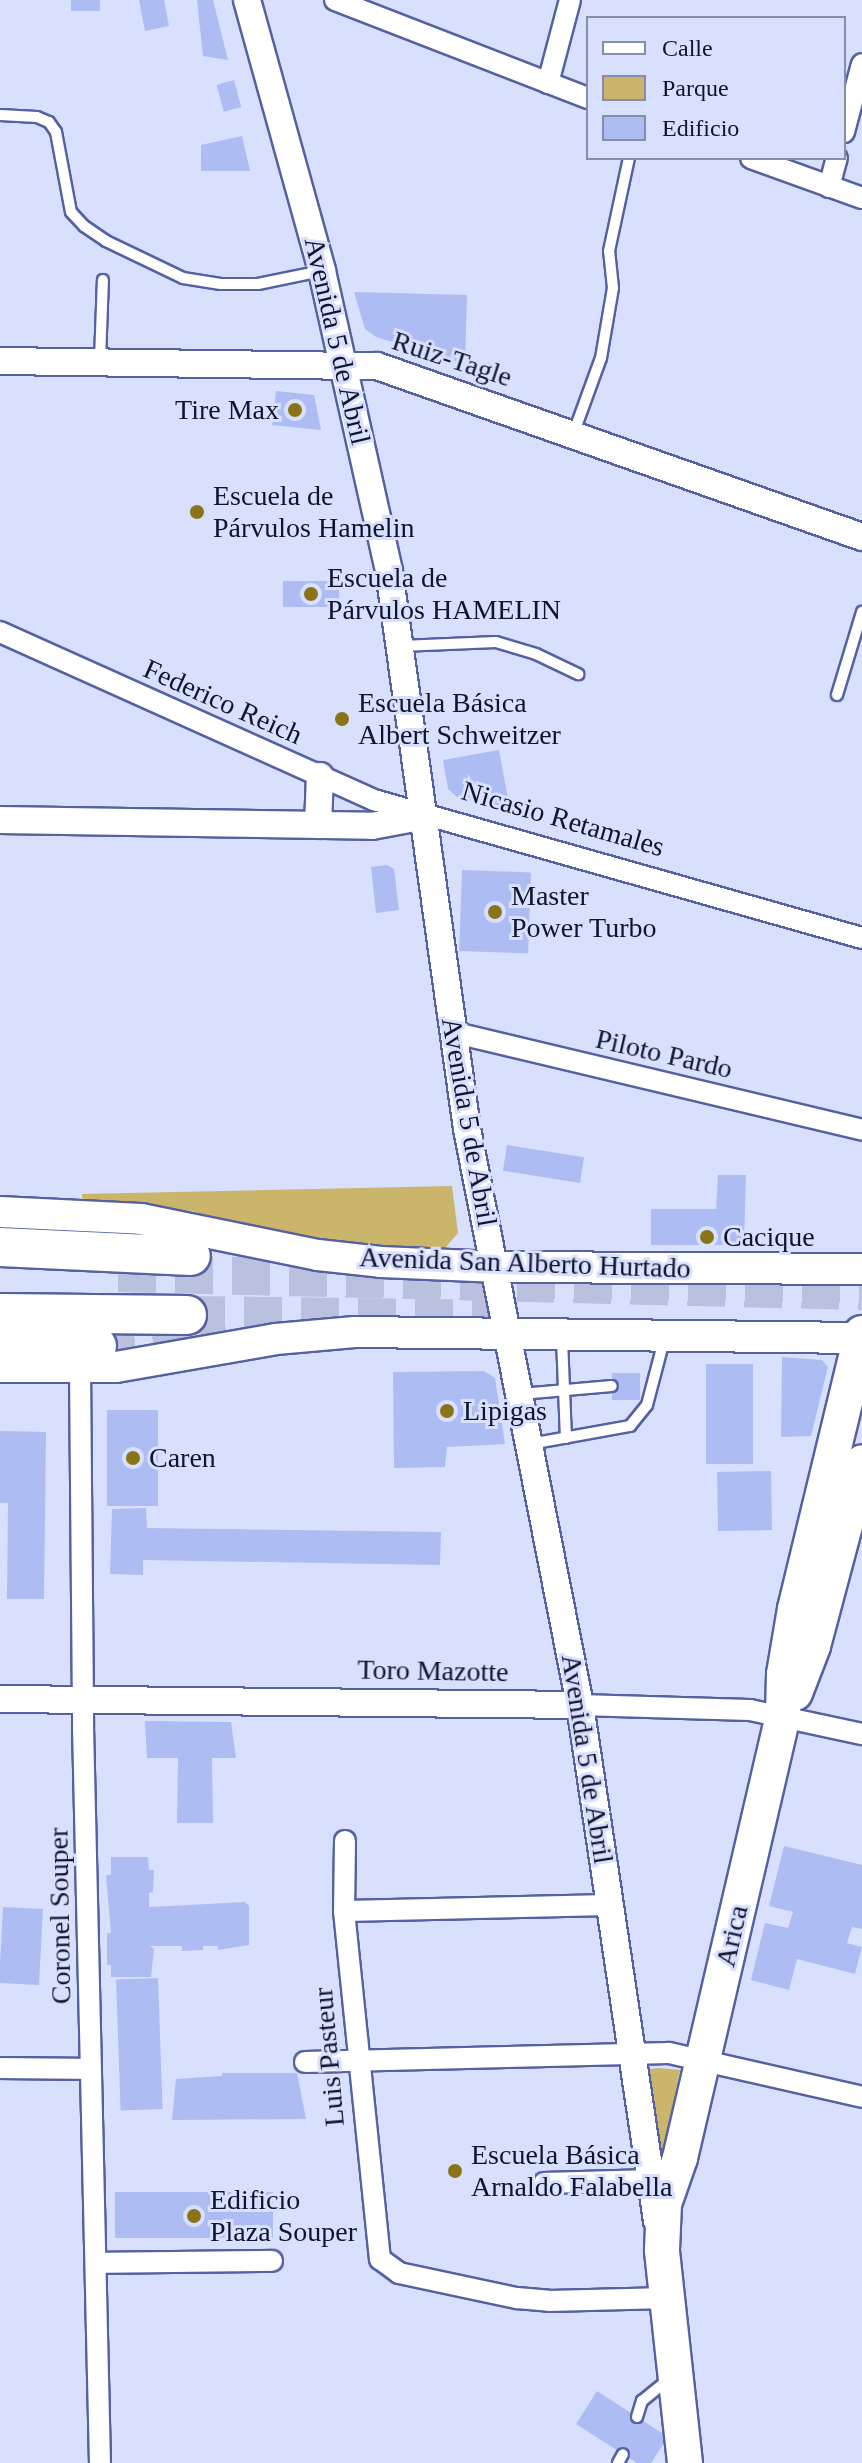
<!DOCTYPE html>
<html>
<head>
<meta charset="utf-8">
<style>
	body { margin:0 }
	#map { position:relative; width:862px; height:2463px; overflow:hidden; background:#d8e0fd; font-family:"Times New Roman",serif }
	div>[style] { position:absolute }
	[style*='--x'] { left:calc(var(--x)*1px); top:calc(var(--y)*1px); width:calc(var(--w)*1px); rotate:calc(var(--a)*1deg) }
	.green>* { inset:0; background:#cab56b }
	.building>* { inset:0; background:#aebcf4; transform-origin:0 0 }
	.motorway-tunnel>* { height:38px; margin-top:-19px; transform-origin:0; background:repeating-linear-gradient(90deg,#bac1de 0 38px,transparent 0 57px) }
	.roads { filter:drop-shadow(2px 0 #5561a1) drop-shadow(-2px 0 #5561a1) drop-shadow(0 2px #5561a1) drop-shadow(0 -2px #5561a1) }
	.service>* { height:10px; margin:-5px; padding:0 5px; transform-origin:5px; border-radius:5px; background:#fff }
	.minor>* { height:20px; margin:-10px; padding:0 10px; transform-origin:10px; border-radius:10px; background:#fff }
	.tertiary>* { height:26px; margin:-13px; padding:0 13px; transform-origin:13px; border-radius:13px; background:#fff }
	.secondary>* { height:30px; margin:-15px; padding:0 15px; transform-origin:15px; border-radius:15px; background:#fff }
	.primary>* { height:34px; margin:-17px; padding:0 17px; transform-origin:17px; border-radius:17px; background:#fff }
	.motorway>* { height:38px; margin:-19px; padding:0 19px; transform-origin:19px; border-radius:19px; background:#fff }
	.dots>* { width:22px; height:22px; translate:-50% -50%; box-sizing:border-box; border:4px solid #d8e0fd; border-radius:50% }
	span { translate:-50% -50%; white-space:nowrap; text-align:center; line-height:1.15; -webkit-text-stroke:6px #d8e0fd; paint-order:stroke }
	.street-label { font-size:28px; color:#10142e }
	.poi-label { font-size:28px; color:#10142e }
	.right { translate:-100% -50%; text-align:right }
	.left { translate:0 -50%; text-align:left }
	.legend { position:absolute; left:586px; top:16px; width:260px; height:144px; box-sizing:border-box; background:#d8e0fd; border:2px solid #888eaa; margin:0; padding:10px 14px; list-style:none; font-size:24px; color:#10142e }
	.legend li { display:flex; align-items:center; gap:16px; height:40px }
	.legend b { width:40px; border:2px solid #888eaa }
</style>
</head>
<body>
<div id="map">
	<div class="green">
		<i style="clip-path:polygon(452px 1186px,458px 1233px,439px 1255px,387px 1255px,234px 1227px,193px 1211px,83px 1205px,82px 1194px)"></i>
		<i style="clip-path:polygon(659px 2068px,680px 2070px,658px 2173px,643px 2070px)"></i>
	</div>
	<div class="building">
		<i style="left:71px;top:0;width:29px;height:11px"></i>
		<i style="clip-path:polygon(139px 0,164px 0,169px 26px,145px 31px)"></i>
		<i style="clip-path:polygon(197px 0,213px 0,228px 60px,203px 56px)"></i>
		<i style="left:234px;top:80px;width:28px;height:18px;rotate:75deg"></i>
		<i style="clip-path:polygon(242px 136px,250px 171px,201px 171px,201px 145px)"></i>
		<i style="clip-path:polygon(354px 292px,467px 295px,465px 364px,376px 337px,365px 329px)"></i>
		<i style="clip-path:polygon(276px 391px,314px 395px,321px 430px,272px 425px)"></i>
		<i style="left:283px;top:581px;width:56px;height:26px"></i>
		<i style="clip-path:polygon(499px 750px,510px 810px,457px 797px,448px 789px,443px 760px)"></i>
		<i style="clip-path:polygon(387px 865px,394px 869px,399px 910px,376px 913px,371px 867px)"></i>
		<i style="left:462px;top:870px;width:69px;height:81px;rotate:2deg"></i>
		<i style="left:507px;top:1145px;width:78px;height:26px;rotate:9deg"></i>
		<i style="clip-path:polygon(718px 1175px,746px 1175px,744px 1245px,651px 1245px,651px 1209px,716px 1209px)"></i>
		<i style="clip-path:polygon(782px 1357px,822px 1360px,828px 1367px,811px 1436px,781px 1437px)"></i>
		<i style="left:706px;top:1364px;width:47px;height:100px"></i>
		<i style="clip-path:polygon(484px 1371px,495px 1378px,505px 1444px,447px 1447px,445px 1467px,394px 1468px,393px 1372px)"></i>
		<i style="left:612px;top:1373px;width:28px;height:27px"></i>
		<i style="left:107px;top:1410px;width:51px;height:96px"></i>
		<i style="clip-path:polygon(0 1431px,46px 1432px,44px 1599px,7px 1599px,8px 1503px,0 1503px)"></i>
		<i style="left:771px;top:1471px;width:59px;height:54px;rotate:89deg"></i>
		<i style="clip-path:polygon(146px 1508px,147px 1528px,441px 1532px,440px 1565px,143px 1560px,143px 1575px,110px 1574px,112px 1509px)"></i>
		<i style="clip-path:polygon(145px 1721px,231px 1722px,236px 1758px,212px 1758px,213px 1823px,177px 1823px,178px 1758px,147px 1758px)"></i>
		<i style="clip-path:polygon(784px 1846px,862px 1865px,862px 1929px,852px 1927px,847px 1943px,862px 1947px,855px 1974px,797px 1959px,789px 1990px,751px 1980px,765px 1923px,788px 1928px,793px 1912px,769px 1906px)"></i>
		<i style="clip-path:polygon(111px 1857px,148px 1857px,149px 1870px,154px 1870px,153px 1892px,149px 1893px,149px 1907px,245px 1902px,249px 1906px,249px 1945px,218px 1950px,218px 1946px,203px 1946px,203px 1950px,182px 1951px,182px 1946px,150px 1946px,154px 1949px,151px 1977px,111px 1977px,111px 1965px,107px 1965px,107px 1933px,111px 1933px,106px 1875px,111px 1875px)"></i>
		<i style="left:3px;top:1907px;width:40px;height:76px;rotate:3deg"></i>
		<i style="left:158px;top:1978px;width:131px;height:42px;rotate:88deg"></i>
		<i style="clip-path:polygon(222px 2073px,297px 2073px,306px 2119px,172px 2120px,176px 2079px,222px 2076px)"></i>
		<i style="left:273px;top:2192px;width:46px;height:158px;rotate:90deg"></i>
		<i style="clip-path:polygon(597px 2391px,668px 2437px,651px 2463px,637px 2463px,576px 2424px)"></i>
	</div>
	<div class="motorway-tunnel">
		<i style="--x:118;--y:1273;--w:744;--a:1.39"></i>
		<i style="--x:187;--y:1315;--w:324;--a:0.7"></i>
		<i style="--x:97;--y:1346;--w:56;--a:-4.1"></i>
		<i style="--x:153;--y:1342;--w:74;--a:-12.5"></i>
	</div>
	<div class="roads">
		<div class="service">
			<i style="--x:0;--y:115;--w:37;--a:3"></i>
			<i style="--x:37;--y:117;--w:13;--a:23"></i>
			<i style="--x:49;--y:122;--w:12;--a:55"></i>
			<i style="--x:56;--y:132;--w:81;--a:79.4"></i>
			<i style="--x:71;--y:212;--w:19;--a:47"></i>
			<i style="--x:84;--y:226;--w:27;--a:34"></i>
			<i style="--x:106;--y:241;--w:85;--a:25.7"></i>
			<i style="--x:183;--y:278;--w:38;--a:9"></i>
			<i style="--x:221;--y:284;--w:37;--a:0"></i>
			<i style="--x:258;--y:284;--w:64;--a:-11.7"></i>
			<i style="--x:100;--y:360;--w:80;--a:-87.9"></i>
			<i style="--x:574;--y:432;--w:79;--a:-70"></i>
			<i style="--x:601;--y:358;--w:71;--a:-80.3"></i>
			<i style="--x:613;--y:288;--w:37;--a:-96"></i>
			<i style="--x:609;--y:251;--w:95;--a:-77.9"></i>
			<i style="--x:401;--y:646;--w:95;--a:-2.4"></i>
			<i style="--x:496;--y:642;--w:42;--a:16.7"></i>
			<i style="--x:536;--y:654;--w:47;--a:25.5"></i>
			<i style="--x:837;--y:695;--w:87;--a:-73.2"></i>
			<i style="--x:562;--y:1339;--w:99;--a:87.7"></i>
			<i style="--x:521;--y:1394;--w:91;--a:-5"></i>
			<i style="--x:530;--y:1444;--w:102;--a:-10.2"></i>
			<i style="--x:630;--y:1426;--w:27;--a:-51"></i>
			<i style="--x:647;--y:1405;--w:67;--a:-75.3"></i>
			<i style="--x:637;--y:2417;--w:17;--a:-73"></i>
			<i style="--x:642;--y:2401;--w:33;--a:-39"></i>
			<i style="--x:618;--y:2463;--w:10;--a:-61"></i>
		</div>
		<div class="minor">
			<i style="--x:335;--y:0;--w:271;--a:21.2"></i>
			<i style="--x:548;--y:83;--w:86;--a:-75.2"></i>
			<i style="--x:844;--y:132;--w:70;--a:-75.2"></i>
			<i style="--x:751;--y:158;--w:118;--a:19.8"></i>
			<i style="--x:829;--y:187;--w:30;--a:-75"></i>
			<i style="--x:0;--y:632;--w:410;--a:24.2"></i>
			<i style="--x:374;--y:800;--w:507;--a:15.79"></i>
			<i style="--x:452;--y:1032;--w:422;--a:13.4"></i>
			<i style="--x:80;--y:1368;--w:358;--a:89.5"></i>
			<i style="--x:83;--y:1726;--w:737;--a:88.68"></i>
			<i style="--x:580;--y:1705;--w:170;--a:1.7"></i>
			<i style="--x:750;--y:1710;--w:115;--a:12.1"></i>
			<i style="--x:345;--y:1841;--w:70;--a:90.8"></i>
			<i style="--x:344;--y:1911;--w:350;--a:84.1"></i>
			<i style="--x:380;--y:2259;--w:24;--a:36"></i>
			<i style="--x:399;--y:2273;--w:121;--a:12"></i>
			<i style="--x:517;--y:2298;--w:32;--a:5"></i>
			<i style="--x:549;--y:2301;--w:118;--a:-1.5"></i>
			<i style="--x:344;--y:1911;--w:266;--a:-1.3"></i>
			<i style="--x:305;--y:2062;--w:364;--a:-1.4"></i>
			<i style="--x:669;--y:2053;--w:198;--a:12.8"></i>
			<i style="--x:0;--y:2068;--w:91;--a:0.6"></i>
			<i style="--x:544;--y:2183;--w:107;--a:-1.6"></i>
			<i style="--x:96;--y:2263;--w:176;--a:-0.7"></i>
		</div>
		<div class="tertiary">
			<i style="--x:247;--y:0;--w:281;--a:74.5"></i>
			<i style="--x:322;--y:271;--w:307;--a:77.4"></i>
			<i style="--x:389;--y:571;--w:563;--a:82.04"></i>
			<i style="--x:467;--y:1129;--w:587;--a:78.9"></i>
			<i style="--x:580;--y:1705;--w:522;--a:81.51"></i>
			<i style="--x:0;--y:361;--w:377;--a:0.8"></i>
			<i style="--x:377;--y:366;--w:514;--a:19.42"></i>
			<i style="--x:0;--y:820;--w:372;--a:0.9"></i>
			<i style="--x:372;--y:826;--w:54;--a:-10.7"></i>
			<i style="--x:318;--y:825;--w:49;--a:-87.7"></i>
			<i style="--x:0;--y:1699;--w:580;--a:0.59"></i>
		</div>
		<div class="secondary">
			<i style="--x:0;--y:1212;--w:141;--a:2.8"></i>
			<i style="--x:141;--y:1219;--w:181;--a:11.5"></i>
			<i style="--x:318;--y:1255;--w:63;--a:6.3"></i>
			<i style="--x:381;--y:1262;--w:113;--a:2.5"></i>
			<i style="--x:494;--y:1267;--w:368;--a:0.3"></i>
			<i style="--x:0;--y:1367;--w:116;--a:0"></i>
			<i style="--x:116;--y:1367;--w:162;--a:-9.9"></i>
			<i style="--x:276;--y:1339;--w:79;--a:-5.1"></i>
			<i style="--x:355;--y:1332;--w:507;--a:0.68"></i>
		</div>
		<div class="primary">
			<i style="--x:795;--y:1693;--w:50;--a:-69"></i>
			<i style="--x:813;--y:1646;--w:190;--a:-75.1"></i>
			<i style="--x:685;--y:2463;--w:214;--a:-96.2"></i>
			<i style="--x:662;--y:2250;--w:46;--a:-87.5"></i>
			<i style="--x:664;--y:2204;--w:49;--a:-70.8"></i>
			<i style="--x:680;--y:2158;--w:455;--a:-76.9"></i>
			<i style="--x:783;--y:1715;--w:41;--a:-88.6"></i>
			<i style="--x:784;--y:1674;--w:66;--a:-80.4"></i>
			<i style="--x:795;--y:1609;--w:284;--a:-76.4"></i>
		</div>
		<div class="motorway">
			<i style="--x:0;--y:1247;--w:191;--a:2.7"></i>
			<i style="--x:0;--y:1313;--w:187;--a:0.6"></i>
			<i style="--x:0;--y:1346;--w:97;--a:0"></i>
		</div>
	</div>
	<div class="dots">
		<i style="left:295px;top:410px;background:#8b7417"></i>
		<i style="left:197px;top:512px;background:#8b7417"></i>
		<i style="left:311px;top:594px;background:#8b7417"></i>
		<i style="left:342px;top:719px;background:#8b7417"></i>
		<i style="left:495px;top:912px;background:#8b7417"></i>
		<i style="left:707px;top:1237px;background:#8b7417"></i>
		<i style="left:447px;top:1411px;background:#8b7417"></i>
		<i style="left:133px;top:1458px;background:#8b7417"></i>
		<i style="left:455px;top:2171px;background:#8b7417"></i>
		<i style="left:194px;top:2216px;background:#8b7417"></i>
	</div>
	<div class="street-label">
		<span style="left:337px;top:341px;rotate:77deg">Avenida 5 de Abril</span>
		<span style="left:452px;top:359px;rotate:18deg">Ruiz-Tagle</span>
		<span style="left:223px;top:702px;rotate:24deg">Federico Reich</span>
		<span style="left:563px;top:819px;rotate:16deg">Nicasio Retamales</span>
		<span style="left:664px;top:1054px;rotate:13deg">Piloto Pardo</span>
		<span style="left:469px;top:1122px;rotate:80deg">Avenida 5 de Abril</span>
		<span style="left:525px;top:1263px;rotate:2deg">Avenida San Alberto Hurtado</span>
		<span style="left:433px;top:1671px;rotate:1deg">Toro Mazotte</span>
		<span style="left:587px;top:1759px;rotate:81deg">Avenida 5 de Abril</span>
		<span style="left:60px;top:1916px;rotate:-91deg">Coronel Souper</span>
		<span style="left:732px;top:1936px;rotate:-77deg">Arica</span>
		<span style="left:329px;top:2057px;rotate:-95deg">Luis Pasteur</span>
	</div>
	<div class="poi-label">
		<span class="right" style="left:279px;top:410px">Tire Max</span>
		<span class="left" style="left:213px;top:512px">Escuela de<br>Párvulos Hamelin</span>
		<span class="left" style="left:327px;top:594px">Escuela de<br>Párvulos HAMELIN</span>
		<span class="left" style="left:358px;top:719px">Escuela Básica<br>Albert Schweitzer</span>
		<span class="left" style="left:511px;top:912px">Master<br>Power Turbo</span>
		<span class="left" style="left:723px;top:1237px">Cacique</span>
		<span class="left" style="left:463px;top:1411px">Lipigas</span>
		<span class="left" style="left:149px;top:1458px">Caren</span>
		<span class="left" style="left:471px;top:2171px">Escuela Básica<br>Arnaldo Falabella</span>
		<span class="left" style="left:210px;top:2216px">Edificio<br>Plaza Souper</span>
	</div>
	<ul class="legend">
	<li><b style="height:10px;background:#fff"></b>Calle</li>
	<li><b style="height:22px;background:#cab56b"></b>Parque</li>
	<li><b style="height:22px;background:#aebcf4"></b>Edificio</li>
	</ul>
</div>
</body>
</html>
